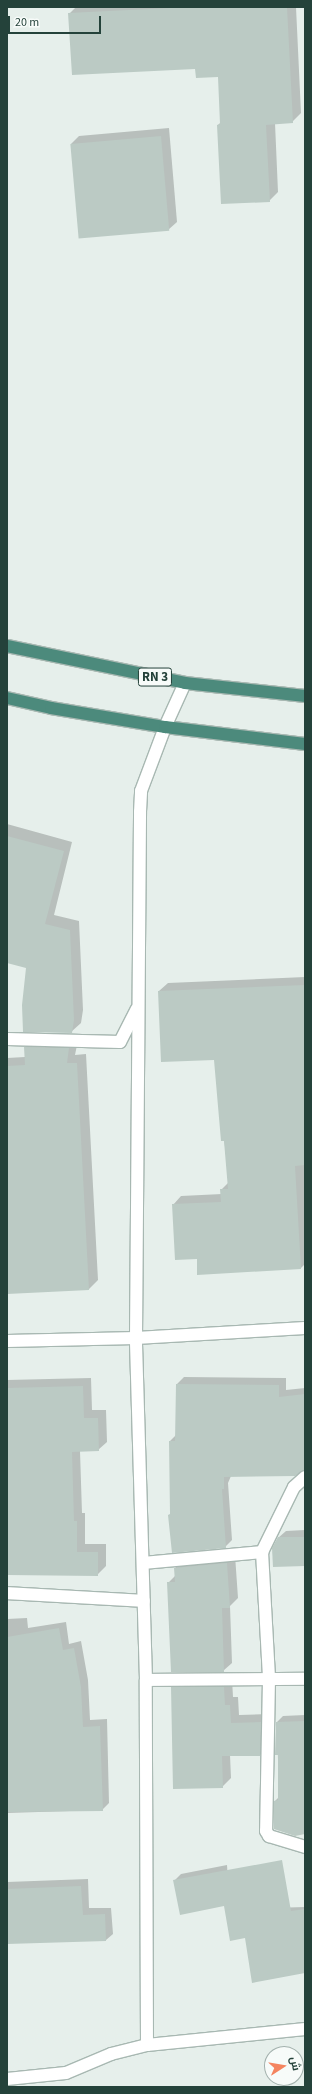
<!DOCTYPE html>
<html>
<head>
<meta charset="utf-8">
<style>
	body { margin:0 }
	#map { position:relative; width:312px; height:2094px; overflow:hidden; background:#e6efeb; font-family:"Source Sans 3",Cairo,sans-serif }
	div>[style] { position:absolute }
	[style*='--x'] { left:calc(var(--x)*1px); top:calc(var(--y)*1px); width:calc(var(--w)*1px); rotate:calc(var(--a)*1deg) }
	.shadow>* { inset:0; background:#0003 }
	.building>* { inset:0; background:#bbcac4; transform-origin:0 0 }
	.roads { filter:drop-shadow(1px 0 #a8b8b2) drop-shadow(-1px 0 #a8b8b2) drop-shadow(0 1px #a8b8b2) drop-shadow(0 -1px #a8b8b2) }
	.minor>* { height:12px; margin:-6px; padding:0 6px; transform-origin:6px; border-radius:6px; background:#fff }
	.trunk>* { height:12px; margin:-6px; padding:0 6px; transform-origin:6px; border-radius:6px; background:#4c8a7c }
	span { translate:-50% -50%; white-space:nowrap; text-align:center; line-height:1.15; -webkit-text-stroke:3px #f7fbf9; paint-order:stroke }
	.shield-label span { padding:1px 3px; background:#f7fbf9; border:1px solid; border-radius:3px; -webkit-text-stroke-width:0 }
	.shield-label { font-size:13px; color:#24423a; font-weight:700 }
	.frame { position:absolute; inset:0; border:8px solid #24423a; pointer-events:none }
	.north { position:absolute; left:264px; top:2046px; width:40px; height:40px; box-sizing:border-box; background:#f7fbf9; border:1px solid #a3b1ad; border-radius:50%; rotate:78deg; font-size:11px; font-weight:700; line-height:16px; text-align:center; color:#24423a }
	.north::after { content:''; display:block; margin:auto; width:14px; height:18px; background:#f4845f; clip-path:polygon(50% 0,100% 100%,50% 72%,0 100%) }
	.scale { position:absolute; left:8px; top:16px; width:93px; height:18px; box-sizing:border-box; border:2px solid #24423a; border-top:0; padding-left:5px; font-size:12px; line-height:14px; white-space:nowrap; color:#24423a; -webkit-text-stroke:3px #f7fbf9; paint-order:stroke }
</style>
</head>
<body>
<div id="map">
	<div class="shadow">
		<i style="clip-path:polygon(76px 7px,296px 7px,301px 113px,292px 122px,275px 123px,278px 192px,269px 201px,218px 125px,221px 122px,219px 76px,69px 14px)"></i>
		<i style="clip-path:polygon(169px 128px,177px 222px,168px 230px,71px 144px,79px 136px)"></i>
		<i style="clip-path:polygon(7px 824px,72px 842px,54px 915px,79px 921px,83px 1010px,81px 1023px,71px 1032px,34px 969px,7px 962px)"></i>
		<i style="clip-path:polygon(305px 977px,305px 1264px,301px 1268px,197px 1258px,173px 1205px,181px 1196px,222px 1194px,221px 1190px,229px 1182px,215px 1059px,159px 991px,168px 983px)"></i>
		<i style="clip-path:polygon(34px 1038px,78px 1040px,75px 1055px,86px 1054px,98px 1280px,89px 1289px,7px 1293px,7px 1058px,25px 1057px,25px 1047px)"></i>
		<i style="clip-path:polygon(184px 1377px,286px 1378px,286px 1390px,305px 1388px,305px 1469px,231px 1476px,228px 1483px,232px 1540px,225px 1547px,171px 1513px,170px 1441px,176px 1435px,177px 1384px)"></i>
		<i style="clip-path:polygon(91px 1378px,92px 1410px,106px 1410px,107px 1442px,98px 1450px,80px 1451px,82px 1513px,85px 1513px,85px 1544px,106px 1544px,106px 1566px,97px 1575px,7px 1575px,7px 1380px)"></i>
		<i style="clip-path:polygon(305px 1530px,305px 1565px,278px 1538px,286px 1531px)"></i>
		<i style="clip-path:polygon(235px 1555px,238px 1598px,230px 1606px,232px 1663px,223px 1671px,168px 1583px,175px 1576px,175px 1568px,183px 1560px)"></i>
		<i style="clip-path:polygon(27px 1618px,28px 1628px,66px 1622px,69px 1644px,81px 1641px,88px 1680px,90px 1720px,107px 1719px,109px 1803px,102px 1810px,7px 1813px,7px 1619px)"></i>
		<i style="clip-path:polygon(180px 1679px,232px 1679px,233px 1697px,238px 1697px,239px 1715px,269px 1714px,268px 1746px,260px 1755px,230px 1755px,231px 1778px,222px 1787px,172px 1688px)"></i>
		<i style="clip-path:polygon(305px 1715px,305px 1833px,275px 1801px,279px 1797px,277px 1722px,283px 1716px)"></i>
		<i style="clip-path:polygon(227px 1865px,229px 1898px,174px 1881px,181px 1874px)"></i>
		<i style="clip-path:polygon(88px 1879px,89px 1908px,111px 1908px,113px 1934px,106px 1940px,7px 1943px,7px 1882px)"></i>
		<i style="clip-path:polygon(305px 1907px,305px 1972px,245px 1937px,234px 1909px)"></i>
	</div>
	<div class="building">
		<i style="clip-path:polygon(190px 7px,287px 7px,293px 123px,266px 125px,270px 202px,221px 204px,217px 125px,220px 124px,218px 77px,196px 78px,195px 69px,72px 75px,68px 13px)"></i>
		<i style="left:161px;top:136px;width:95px;height:91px;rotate:85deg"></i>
		<i style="clip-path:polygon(7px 836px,64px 851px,45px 924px,70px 930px,74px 1020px,72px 1033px,23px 1032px,22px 1005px,26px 968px,7px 963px)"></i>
		<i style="clip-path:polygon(305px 985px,305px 1165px,295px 1166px,301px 1269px,197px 1275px,197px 1259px,175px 1260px,172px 1204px,221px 1202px,220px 1189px,228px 1189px,224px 1141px,221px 1141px,214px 1060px,161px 1062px,158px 991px)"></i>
		<i style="clip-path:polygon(24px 1047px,69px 1048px,67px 1063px,77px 1063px,89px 1290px,7px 1294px,7px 1066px,25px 1065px)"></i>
		<i style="clip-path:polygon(176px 1384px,279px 1385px,279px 1397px,305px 1394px,305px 1470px,295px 1476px,224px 1477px,224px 1489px,222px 1489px,226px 1548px,172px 1553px,168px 1515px,170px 1514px,169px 1441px,175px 1441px)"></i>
		<i style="clip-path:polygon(83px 1386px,84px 1418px,98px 1418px,99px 1451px,72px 1452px,74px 1521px,77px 1521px,77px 1552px,98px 1552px,98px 1576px,7px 1575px,7px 1388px)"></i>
		<i style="clip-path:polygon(278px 1537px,305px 1537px,305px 1566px,273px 1567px,272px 1548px)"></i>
		<i style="clip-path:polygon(227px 1563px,230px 1608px,222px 1608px,224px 1672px,171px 1672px,167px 1582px,175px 1582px,174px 1568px)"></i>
		<i style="clip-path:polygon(59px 1628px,63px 1650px,74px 1648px,81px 1687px,83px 1727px,100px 1726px,103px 1811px,7px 1812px,7px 1637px)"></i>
		<i style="clip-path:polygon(171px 1687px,224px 1687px,225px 1705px,230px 1705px,231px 1723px,261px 1722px,260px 1756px,222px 1756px,223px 1788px,173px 1789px)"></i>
		<i style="clip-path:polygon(305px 1721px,305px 1834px,295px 1836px,274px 1829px,274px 1801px,278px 1800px,278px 1755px,275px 1755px,276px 1722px)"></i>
		<i style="clip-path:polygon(282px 1860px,291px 1911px,305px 1909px,305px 1973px,252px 1983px,245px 1938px,230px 1941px,224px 1906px,180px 1915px,173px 1880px)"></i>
		<i style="clip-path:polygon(81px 1886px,83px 1915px,105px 1914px,106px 1941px,7px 1944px,7px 1889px)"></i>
	</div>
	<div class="roads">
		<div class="minor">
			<i style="--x:7;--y:1039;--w:113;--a:1.5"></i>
			<i style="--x:120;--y:1042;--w:37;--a:-63"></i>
			<i style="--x:7;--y:1341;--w:129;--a:-1.3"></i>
			<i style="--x:136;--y:1338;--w:169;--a:-3.4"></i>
			<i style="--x:262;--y:1552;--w:127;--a:86.8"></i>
			<i style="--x:269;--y:1679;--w:152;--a:91.1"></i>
			<i style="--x:266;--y:1831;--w:6;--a:59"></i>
			<i style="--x:269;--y:1836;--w:38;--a:17"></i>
			<i style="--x:143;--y:1563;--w:120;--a:-5.3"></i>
			<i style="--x:262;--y:1552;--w:72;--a:-63.8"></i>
			<i style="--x:294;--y:1487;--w:15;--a:-42"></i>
			<i style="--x:7;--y:1593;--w:137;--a:3.3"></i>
			<i style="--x:146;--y:1680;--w:159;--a:-0.4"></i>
			<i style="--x:147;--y:2045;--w:365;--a:-90.2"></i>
			<i style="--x:146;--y:1680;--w:342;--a:-91.7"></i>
			<i style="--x:136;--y:1338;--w:526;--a:-89.56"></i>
			<i style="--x:140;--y:812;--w:21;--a:-87"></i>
			<i style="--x:141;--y:791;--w:68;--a:-69.4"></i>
			<i style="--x:165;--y:727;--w:48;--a:-65.6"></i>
			<i style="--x:7;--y:2079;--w:59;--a:-5.8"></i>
			<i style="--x:66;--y:2073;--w:49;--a:-22.9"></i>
			<i style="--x:111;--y:2054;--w:37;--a:-14"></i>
			<i style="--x:147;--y:2045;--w:159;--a:-5.8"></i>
		</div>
		<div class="trunk">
			<i style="--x:7;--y:646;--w:182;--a:11.7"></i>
			<i style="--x:185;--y:683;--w:121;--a:6.2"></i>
			<i style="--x:7;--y:698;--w:45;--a:12.8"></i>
			<i style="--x:51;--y:708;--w:116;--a:9.5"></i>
			<i style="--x:165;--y:727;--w:141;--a:6.9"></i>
		</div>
	</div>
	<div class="shield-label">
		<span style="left:155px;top:677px">RN 3</span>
	</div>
	<div class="frame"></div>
	<div class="north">ش</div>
	<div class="scale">20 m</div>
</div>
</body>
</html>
